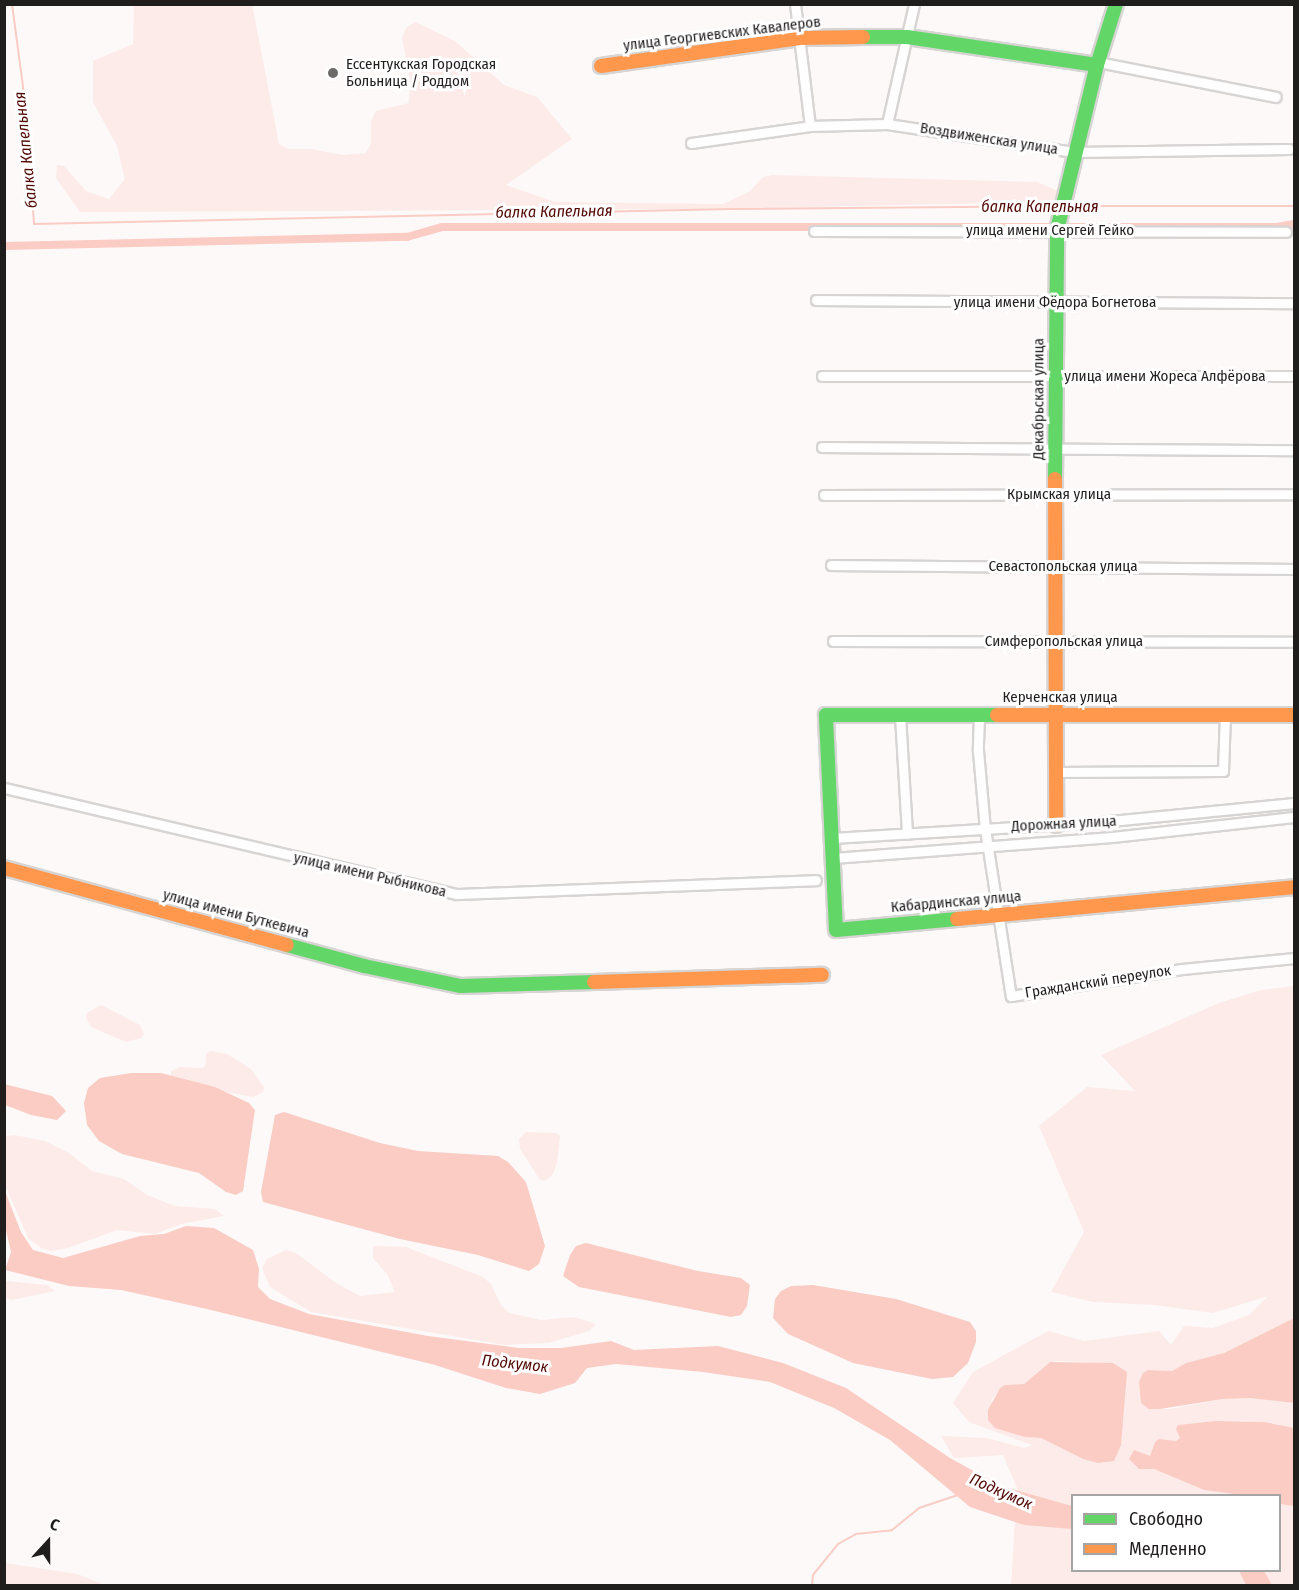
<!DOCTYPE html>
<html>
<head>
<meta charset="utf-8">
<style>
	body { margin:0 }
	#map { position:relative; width:1299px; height:1590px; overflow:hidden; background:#fdf9f9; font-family:"Fira Sans Condensed",sans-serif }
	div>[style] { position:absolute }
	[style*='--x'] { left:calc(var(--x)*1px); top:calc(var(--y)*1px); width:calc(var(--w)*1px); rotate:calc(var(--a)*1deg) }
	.green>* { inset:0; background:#fcebe8 }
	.water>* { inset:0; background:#faccc4 }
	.stream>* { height:2px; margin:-1px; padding:0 1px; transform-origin:1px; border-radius:1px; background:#faccc4 }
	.canal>* { height:8px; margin:-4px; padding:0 4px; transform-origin:4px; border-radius:4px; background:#faccc4 }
	.roads { filter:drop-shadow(2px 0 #d7d4d4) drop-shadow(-2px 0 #d7d4d4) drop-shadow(0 2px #d7d4d4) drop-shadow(0 -2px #d7d4d4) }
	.street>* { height:9px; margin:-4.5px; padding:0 4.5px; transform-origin:4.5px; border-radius:4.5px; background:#fffefe }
	.fast>* { height:14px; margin:-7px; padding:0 7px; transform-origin:7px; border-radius:7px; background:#63d668 }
	.slow>* { height:14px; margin:-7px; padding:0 7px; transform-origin:7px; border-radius:7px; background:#ff974d }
	.dots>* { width:16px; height:16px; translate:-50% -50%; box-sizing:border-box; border:3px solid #fff; border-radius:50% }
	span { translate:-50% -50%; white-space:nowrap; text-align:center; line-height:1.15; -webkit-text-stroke:6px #fff; paint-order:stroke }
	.street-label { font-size:15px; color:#201d1d }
	.poi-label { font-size:15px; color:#201d1d }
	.left { translate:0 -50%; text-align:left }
	.water-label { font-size:16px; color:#520804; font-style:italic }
	.frame { position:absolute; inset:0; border:6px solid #201d1d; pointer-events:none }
	.legend { position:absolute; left:1071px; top:1494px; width:210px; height:78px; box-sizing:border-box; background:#fff; border:2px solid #a6a5a5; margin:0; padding:8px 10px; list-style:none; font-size:18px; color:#201d1d }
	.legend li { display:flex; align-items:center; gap:12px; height:30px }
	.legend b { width:30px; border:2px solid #a6a5a5 }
	.north { position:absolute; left:18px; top:1512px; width:60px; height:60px; -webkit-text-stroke:4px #fff; paint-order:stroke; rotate:21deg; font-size:16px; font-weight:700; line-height:24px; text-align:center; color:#201d1d }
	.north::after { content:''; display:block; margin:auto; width:21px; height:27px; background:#201d1d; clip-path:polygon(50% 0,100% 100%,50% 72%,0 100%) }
</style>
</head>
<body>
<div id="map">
	<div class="green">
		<i style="clip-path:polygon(252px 4px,279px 144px,288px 149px,310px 149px,343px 155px,366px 153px,371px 143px,371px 121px,376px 111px,409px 103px,410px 79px,402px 38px,406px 28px,415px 22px,455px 41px,504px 85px,537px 97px,572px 139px,506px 185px,555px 202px,723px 204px,749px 192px,763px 177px,772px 175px,1037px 182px,1058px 191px,1059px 202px,693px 209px,80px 212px,56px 178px,57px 165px,64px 166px,86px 191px,109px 199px,125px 179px,117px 146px,93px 102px,93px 61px,133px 44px,134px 5px)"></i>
		<i style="clip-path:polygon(evenodd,1294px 986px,1294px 1318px,1224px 1353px,1186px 1363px,1172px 1371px,1148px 1370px,1149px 1409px,1170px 1409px,1223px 1399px,1249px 1398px,1294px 1403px,1294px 1428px,1247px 1421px,1215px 1421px,1178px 1425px,1180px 1438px,1175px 1441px,1155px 1442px,1150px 1456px,1135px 1467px,1154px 1469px,1204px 1490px,1241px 1495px,1072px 1496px,1072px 1570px,1280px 1570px,1280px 1504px,1294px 1506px,1294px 1585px,1011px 1585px,1017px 1488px,1003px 1455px,954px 1458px,941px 1436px,987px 1438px,1024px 1448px,1032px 1445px,969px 1422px,953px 1403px,973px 1372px,1048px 1331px,1084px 1341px,1159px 1331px,1171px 1345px,1184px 1326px,1213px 1328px,1249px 1315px,1268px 1296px,1213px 1313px,1155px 1305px,1094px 1302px,1051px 1292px,1084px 1232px,1039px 1126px,1087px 1087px,1135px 1091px,1101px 1055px,1219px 1003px,1261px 990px,1294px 986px,1055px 1361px,1089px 1362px,1108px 1462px,1098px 1463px,1083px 1459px,1041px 1438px,1025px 1437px,991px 1401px,1000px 1388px,1005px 1385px,1024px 1384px,1046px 1365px,1055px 1361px)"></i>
		<i style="clip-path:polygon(101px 1005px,140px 1025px,144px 1034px,141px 1038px,126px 1042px,91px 1027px,86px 1018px,87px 1013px)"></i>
		<i style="clip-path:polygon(210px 1051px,227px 1054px,251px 1069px,264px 1087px,263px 1092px,253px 1097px,206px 1088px,171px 1076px,171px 1071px,180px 1067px,203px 1068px,206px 1064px,206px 1054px)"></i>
		<i style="clip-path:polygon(526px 1132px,557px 1133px,560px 1136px,557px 1163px,553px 1174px,545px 1181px,540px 1180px,520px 1149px,519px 1139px)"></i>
		<i style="clip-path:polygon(14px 1135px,45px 1141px,69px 1153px,92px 1171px,124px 1179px,147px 1195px,175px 1206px,215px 1209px,224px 1216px,181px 1224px,155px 1234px,117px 1230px,68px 1248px,51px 1251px,41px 1248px,28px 1238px,5px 1185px,5px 1136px)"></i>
		<i style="clip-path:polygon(373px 1246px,406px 1247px,483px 1277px,491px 1284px,501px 1305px,509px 1313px,541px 1320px,575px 1317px,596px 1324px,589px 1331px,548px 1343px,505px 1345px,311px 1312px,270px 1287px,262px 1268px,267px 1259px,286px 1250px,296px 1253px,336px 1283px,360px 1296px,395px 1292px,387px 1274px,373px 1258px)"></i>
		<i style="clip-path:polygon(5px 1281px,47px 1285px,55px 1291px,12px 1300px,5px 1298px)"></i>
		<i style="clip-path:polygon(5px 1563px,77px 1574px,105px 1585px,5px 1585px)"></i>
	</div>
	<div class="water">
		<i style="clip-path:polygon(131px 1073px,161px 1073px,215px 1087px,249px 1103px,255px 1110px,243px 1191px,236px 1195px,226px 1192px,199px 1173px,122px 1154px,99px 1141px,87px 1125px,84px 1103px,88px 1088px,100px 1078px)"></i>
		<i style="clip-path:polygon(4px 1084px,52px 1096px,66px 1111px,57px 1120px,31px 1115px,5px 1105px)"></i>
		<i style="clip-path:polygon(284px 1112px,380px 1143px,418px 1151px,498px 1156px,508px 1162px,526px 1182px,545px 1246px,539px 1264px,529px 1271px,478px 1255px,400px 1239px,263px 1202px,261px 1192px,275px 1115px)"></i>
		<i style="clip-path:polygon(5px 1191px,21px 1232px,33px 1250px,63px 1258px,140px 1236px,164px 1234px,186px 1226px,214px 1228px,253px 1250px,259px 1269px,258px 1287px,270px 1299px,309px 1314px,428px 1336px,519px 1348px,561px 1348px,611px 1341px,634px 1350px,718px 1346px,783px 1363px,846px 1388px,950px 1458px,1001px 1486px,1072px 1506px,1072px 1529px,1024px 1525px,970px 1507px,890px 1440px,834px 1408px,770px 1382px,703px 1372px,616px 1364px,587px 1368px,575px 1383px,540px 1394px,506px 1388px,435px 1365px,207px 1309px,121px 1290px,69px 1286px,5px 1270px,11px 1252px,5px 1226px)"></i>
		<i style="clip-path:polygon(586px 1243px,698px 1271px,741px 1278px,750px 1285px,747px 1306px,741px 1315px,731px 1317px,579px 1287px,563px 1276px,570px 1255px,576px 1246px)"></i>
		<i style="clip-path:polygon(813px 1285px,896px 1299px,970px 1322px,976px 1331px,976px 1342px,968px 1363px,953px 1377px,932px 1379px,853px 1363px,788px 1334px,773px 1318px,775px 1299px,781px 1291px,791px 1286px)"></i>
		<i style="clip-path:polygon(1294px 1318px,1294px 1403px,1249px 1398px,1223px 1399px,1160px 1409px,1149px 1409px,1141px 1403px,1139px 1382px,1143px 1373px,1148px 1370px,1172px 1371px,1186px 1363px,1224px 1353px)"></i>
		<i style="clip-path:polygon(1050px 1362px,1113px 1363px,1127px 1372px,1121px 1445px,1114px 1461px,1098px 1463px,1083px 1459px,1041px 1438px,1025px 1437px,995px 1428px,988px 1420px,988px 1410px,1000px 1388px,1005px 1385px,1024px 1384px)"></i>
		<i style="clip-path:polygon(1215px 1421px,1264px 1422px,1294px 1428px,1294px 1506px,1280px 1504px,1280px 1496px,1241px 1495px,1204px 1490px,1154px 1469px,1139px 1469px,1129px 1459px,1134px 1450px,1150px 1456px,1155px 1442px,1159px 1439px,1176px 1441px,1180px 1438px,1176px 1429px,1178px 1425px)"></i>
		<i style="clip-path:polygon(1239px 1571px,1264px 1571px,1272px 1585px,1246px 1585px)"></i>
	</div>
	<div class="stream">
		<i style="--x:12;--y:4;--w:83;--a:82.4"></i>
		<i style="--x:23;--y:86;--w:138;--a:85.4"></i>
		<i style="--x:34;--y:224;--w:698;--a:-1.23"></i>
		<i style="--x:732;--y:209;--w:326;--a:-0.5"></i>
		<i style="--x:1067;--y:206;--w:227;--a:0"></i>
		<i style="--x:812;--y:1586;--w:11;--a:-85"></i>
		<i style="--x:813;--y:1575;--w:40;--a:-51"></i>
		<i style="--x:838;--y:1544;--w:21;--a:-29"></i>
		<i style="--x:856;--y:1534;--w:36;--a:-6"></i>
		<i style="--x:892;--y:1530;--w:35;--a:-39"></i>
		<i style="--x:919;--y:1508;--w:41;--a:-18.4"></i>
	</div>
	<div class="canal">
		<i style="--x:4;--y:246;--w:403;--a:-1.3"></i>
		<i style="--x:407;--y:237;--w:36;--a:-16"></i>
		<i style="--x:442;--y:227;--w:835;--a:0"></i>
		<i style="--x:1277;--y:227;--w:17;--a:-10"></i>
	</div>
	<div class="roads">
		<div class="street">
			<i style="--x:795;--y:4;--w:123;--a:83"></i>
			<i style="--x:1098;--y:62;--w:181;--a:11.1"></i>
			<i style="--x:887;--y:124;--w:123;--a:-77.3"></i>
			<i style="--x:691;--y:143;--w:120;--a:-8.1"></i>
			<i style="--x:810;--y:126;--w:77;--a:-1.5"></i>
			<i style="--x:887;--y:124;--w:189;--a:8.5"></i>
			<i style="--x:1074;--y:152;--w:215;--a:-0.8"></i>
			<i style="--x:814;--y:231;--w:472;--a:0.1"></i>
			<i style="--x:816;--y:300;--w:478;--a:0.4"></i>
			<i style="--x:822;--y:376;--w:470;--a:0"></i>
			<i style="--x:822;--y:447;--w:472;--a:0.4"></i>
			<i style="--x:824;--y:495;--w:470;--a:-0.1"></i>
			<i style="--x:831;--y:565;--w:463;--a:0.5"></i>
			<i style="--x:833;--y:641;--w:461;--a:0.1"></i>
			<i style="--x:900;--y:715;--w:119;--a:86.6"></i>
			<i style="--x:979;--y:715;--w:36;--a:92"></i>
			<i style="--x:978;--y:751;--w:78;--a:84.9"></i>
			<i style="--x:985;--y:829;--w:169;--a:81.2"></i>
			<i style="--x:1011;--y:996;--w:173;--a:-9"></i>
			<i style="--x:1182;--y:969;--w:113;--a:-5.6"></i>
			<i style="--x:1055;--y:772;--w:168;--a:-0.3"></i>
			<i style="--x:1223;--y:771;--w:56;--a:-88"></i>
			<i style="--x:4;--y:788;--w:464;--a:13.2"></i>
			<i style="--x:456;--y:894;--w:360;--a:-2.2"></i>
			<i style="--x:832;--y:838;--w:268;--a:-3.4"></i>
			<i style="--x:1100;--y:822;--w:195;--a:-5.6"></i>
			<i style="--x:833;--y:858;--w:280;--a:-4.3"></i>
			<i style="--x:1112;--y:837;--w:183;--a:-6.3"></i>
		</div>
		<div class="fast">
			<i style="--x:863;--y:37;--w:44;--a:0"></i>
			<i style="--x:907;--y:37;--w:192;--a:8.4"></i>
			<i style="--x:1055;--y:479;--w:249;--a:-89.5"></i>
			<i style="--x:1057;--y:230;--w:170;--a:-76.4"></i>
			<i style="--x:1097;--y:65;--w:64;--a:-72.7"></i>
			<i style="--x:957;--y:919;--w:121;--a:174.8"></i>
			<i style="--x:836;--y:930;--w:215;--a:-92.7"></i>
			<i style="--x:826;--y:715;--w:171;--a:0"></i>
			<i style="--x:287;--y:945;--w:80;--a:15.3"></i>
			<i style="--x:364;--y:966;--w:99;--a:11.7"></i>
			<i style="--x:461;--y:986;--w:133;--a:-1.7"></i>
		</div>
		<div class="slow">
			<i style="--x:601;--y:66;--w:201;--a:-8"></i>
			<i style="--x:800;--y:38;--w:63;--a:-0.9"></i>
			<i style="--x:1055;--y:479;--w:346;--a:89.8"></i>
			<i style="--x:997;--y:715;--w:297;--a:0"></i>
			<i style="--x:4;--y:868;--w:293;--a:15.2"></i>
			<i style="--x:957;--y:919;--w:339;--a:-5.4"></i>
			<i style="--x:594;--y:982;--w:228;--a:-1.8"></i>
		</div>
	</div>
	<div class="dots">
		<i style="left:333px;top:73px;background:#6d6a6a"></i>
	</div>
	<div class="street-label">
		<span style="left:722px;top:34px;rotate:-7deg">улица Георгиевских Кавалеров</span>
		<span style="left:989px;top:139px;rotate:9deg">Воздвиженская улица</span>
		<span style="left:1050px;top:231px">улица имени Сергей Гейко</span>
		<span style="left:1055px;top:303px">улица имени Фёдора Богнетова</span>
		<span style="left:1165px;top:377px">улица имени Жореса Алфёрова</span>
		<span style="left:1039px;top:399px;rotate:-90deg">Декабрьская улица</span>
		<span style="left:1059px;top:495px">Крымская улица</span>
		<span style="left:1063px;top:567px">Севастопольская улица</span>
		<span style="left:1064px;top:642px">Симферопольская улица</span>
		<span style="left:1060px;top:698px">Керченская улица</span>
		<span style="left:1064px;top:824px;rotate:-3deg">Дорожная улица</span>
		<span style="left:370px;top:875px;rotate:13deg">улица имени Рыбникова</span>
		<span style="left:956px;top:902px;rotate:-5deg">Кабардинская улица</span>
		<span style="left:236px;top:914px;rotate:15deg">улица имени Буткевича</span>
		<span style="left:1098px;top:982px;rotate:-9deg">Гражданский переулок</span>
	</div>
	<div class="poi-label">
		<span class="left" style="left:346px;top:73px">Ессентукская Городская<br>Больница / Роддом</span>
	</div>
	<div class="water-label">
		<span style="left:26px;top:150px;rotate:-96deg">балка Капельная</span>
		<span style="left:1040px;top:207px">балка Капельная</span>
		<span style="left:554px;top:212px;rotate:-1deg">балка Капельная</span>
		<span style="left:515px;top:1364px;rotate:6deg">Подкумок</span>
		<span style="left:1001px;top:1492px;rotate:24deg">Подкумок</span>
	</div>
	<div class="frame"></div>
	<ul class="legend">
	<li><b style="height:8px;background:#63d668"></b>Свободно</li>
	<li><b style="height:8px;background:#ff974d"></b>Медленно</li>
	</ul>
	<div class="north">С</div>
</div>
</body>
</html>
